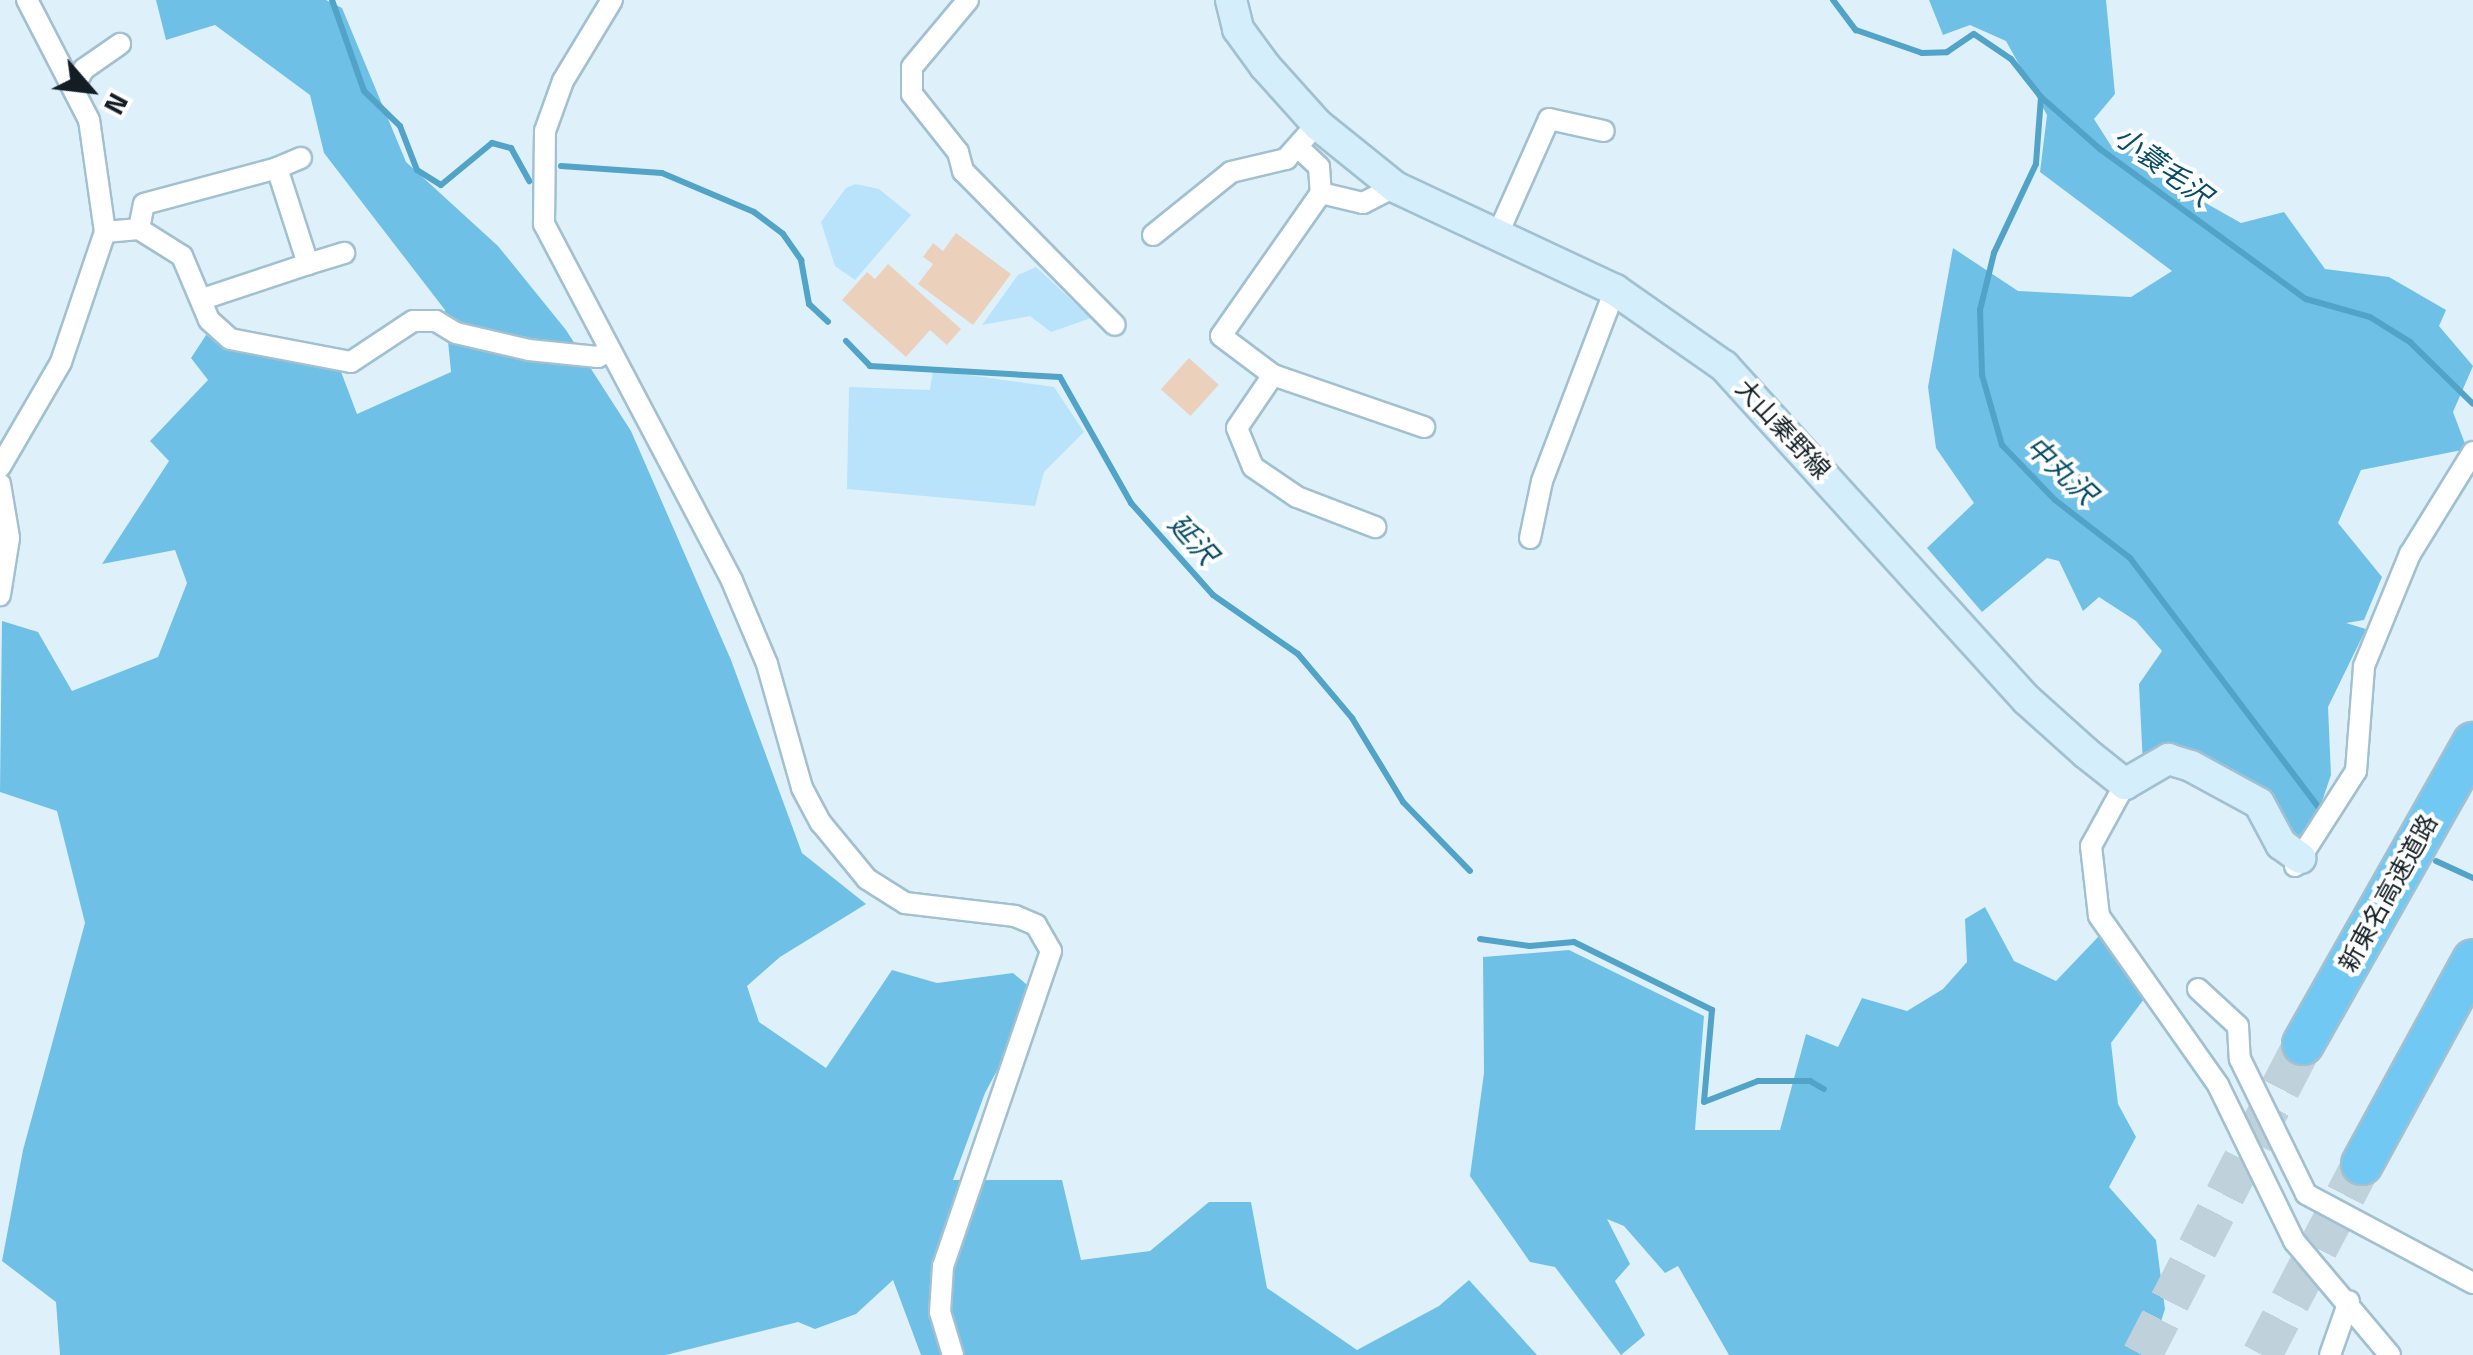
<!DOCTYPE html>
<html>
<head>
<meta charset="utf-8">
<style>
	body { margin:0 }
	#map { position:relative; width:2473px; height:1355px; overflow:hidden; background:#def1fb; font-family:"Titillium Web","Noto Sans JP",sans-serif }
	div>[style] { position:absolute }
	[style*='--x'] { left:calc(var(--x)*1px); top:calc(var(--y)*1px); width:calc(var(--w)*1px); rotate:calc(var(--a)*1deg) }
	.green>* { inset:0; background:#b8e3fa }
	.forest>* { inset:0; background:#6fc0e6 }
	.stream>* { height:6px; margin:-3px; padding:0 3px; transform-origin:3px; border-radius:3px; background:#52a3c8 }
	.building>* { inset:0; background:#ebd1bc; transform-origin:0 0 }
	.motorway-tunnel>* { height:40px; margin-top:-20px; transform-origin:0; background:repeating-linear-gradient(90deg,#bfd1db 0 40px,transparent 0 60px) }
	.roads { filter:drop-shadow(2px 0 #a1c0d0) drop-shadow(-2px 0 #a1c0d0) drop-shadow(0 2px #a1c0d0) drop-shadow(0 -2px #a1c0d0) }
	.minor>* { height:20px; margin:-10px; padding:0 10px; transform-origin:10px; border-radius:10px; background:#fff }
	.secondary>* { height:30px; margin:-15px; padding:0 15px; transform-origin:15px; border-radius:15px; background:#d4eefb }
	.motorway>* { height:40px; margin:-20px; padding:0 20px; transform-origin:20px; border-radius:20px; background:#71c8f2 }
	span { translate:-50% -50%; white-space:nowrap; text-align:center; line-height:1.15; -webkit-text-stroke:8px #fff; paint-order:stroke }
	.street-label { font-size:25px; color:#121e24 }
	.water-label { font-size:28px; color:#074d67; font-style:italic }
	.north { position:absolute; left:40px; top:40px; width:100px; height:100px; -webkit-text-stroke:8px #fff; paint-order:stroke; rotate:118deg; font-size:28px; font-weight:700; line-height:40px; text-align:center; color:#121e24 }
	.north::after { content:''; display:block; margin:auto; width:35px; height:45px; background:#121e24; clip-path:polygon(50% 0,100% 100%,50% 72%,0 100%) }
</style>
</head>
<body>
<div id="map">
	<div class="green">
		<i style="clip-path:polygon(856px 184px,879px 189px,911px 215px,855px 280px,835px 266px,821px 222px,846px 188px)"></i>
		<i style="clip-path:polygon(1036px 267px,1091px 318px,1051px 332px,1030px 316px,982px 325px,1018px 275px)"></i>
		<i style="clip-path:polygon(933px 370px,1054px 387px,1084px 432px,1044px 472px,1035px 506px,847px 489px,849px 387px,930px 390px)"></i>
	</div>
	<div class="forest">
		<i style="clip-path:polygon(156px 0,326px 0,342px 8px,406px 162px,498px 246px,566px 330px,631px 431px,731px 660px,802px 853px,866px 904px,780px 957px,747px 986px,759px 1022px,826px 1068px,892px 970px,937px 983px,1013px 973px,1038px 994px,985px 1093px,953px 1180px,1062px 1180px,1081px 1260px,1150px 1251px,1209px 1202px,1251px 1202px,1267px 1288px,1357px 1350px,1439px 1306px,1469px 1280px,1537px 1355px,921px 1355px,893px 1280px,856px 1314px,815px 1329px,798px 1322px,666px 1355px,60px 1355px,56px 1302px,2px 1261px,23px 1150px,85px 923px,57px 811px,0 792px,2px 621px,38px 632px,72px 691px,158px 657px,187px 583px,175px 550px,102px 564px,169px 461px,150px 441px,208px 380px,191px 358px,212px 326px,229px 349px,340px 369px,357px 414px,451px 372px,445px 310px,324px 153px,310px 95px,215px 25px,166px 40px)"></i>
		<i style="clip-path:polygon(1929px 0,2106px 0,2115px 94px,2094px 119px,2115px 152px,2141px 131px,2156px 175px,2241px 223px,2284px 212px,2325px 269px,2389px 277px,2446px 310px,2439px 326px,2473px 366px,2453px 412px,2467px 449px,2361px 470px,2338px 523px,2382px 577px,2364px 620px,2346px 623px,2366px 629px,2328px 707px,2331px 775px,2316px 819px,2297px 848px,2259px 803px,2143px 765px,2139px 684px,2162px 651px,2136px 621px,2099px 597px,2083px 611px,2059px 561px,2047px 558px,1982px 612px,1927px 548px,1974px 503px,1936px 448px,1928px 387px,1953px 248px,2018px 291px,2131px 297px,2172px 271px,2040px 172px,2047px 115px,2006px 41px,1970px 25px,1943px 35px)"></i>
		<i style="clip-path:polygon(1985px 907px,2014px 961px,2056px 981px,2099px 936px,2147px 995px,2111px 1043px,2118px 1104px,2136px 1137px,2109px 1187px,2156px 1240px,2165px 1309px,2150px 1355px,1729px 1355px,1678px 1266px,1665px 1273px,1624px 1226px,1607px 1219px,1630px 1264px,1615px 1281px,1645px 1335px,1621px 1355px,1555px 1267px,1530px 1262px,1470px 1176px,1484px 1073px,1483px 957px,1569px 950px,1704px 1016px,1695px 1130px,1780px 1130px,1806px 1034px,1838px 1047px,1862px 998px,1907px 1011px,1943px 989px,1967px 962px,1965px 919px)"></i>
	</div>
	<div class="stream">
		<i style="--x:332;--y:0;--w:96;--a:70.6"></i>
		<i style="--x:364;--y:91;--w:50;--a:44.2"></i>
		<i style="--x:400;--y:126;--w:47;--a:68.9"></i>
		<i style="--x:417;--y:170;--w:28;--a:32"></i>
		<i style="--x:441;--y:185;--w:66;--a:-39.5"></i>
		<i style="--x:492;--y:143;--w:20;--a:15"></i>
		<i style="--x:511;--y:148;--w:38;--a:61"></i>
		<i style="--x:1833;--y:0;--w:38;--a:53"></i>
		<i style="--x:1856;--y:30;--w:70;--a:19.2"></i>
		<i style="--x:1922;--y:53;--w:25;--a:-2"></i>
		<i style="--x:1947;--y:52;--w:32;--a:-34"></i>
		<i style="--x:1974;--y:34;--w:45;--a:34"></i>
		<i style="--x:2011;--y:59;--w:48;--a:51.7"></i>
		<i style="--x:2041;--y:97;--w:79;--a:41.4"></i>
		<i style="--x:2100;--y:149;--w:255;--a:36.1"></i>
		<i style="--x:2306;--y:299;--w:66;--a:15.7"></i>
		<i style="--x:2370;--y:317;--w:47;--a:32"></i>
		<i style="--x:2410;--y:342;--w:88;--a:44.5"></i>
		<i style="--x:2041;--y:97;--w:67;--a:94.3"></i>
		<i style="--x:2036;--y:164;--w:98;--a:115.3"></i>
		<i style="--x:1994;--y:253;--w:59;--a:103.8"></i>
		<i style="--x:1980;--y:310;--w:65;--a:88.2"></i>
		<i style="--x:1982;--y:375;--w:73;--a:74.1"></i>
		<i style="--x:2002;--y:445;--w:76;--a:46.1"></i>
		<i style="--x:2055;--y:500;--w:95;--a:37.7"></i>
		<i style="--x:2130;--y:558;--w:312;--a:52.9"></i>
		<i style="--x:561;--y:166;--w:101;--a:4"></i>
		<i style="--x:662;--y:173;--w:100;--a:23"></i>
		<i style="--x:754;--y:212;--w:36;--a:37"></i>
		<i style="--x:783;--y:234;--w:32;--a:55"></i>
		<i style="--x:801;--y:260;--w:45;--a:79.7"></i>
		<i style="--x:809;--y:304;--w:26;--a:43"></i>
		<i style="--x:846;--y:341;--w:35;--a:46"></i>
		<i style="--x:870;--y:366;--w:190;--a:3.3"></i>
		<i style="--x:1060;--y:377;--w:145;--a:60.6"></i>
		<i style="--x:1131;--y:503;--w:123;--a:48.3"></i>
		<i style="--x:1213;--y:595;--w:103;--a:34.8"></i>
		<i style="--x:1298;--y:654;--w:84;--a:49.8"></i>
		<i style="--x:1352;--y:718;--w:98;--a:58.7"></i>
		<i style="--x:1403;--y:802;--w:96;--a:45.8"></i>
		<i style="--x:2436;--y:861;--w:41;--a:24.7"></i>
		<i style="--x:1480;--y:939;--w:50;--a:8"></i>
		<i style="--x:1530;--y:946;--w:44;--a:-5.2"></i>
		<i style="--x:1574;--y:942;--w:154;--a:26.2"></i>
		<i style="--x:1712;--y:1010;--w:92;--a:95"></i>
		<i style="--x:1704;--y:1102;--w:58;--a:-21.3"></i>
		<i style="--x:1758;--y:1081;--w:52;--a:0"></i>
		<i style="--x:1810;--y:1081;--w:16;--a:30"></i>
	</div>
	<div class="building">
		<i style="clip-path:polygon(956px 233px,1011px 274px,973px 325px,918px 284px,933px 264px,923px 257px,933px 243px,943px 251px)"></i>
		<i style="clip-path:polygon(888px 264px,961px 329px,947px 345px,930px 330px,906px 357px,842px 300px,867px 272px,875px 279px)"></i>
		<i style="left:1189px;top:358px;width:40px;height:42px;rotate:42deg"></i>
	</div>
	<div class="motorway-tunnel">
		<i style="--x:2142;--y:1355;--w:350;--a:-62.6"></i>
		<i style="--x:2262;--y:1355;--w:216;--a:-62.4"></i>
	</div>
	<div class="roads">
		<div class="minor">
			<i style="--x:612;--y:0;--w:95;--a:121.2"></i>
			<i style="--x:563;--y:81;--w:53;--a:109.8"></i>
			<i style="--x:545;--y:131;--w:93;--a:90.6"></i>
			<i style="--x:544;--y:224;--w:403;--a:62.2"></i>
			<i style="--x:732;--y:581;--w:90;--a:67.1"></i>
			<i style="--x:767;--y:664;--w:129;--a:74.2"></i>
			<i style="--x:802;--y:788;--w:40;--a:62"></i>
			<i style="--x:821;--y:823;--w:72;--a:50.6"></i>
			<i style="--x:867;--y:879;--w:45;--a:32.3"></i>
			<i style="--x:905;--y:903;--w:111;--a:6.7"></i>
			<i style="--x:1015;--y:916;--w:23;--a:23"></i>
			<i style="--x:1036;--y:925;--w:30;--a:60"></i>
			<i style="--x:1051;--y:951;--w:333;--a:108.9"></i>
			<i style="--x:943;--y:1266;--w:46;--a:93.7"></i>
			<i style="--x:940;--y:1312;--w:45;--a:73.2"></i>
			<i style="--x:968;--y:0;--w:87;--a:129.9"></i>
			<i style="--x:912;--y:67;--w:27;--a:90"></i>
			<i style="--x:912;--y:94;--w:74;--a:51.6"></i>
			<i style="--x:958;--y:152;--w:20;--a:75"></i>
			<i style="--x:963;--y:171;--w:216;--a:45.4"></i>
			<i style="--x:75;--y:85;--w:18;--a:-61"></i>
			<i style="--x:84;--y:69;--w:44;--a:-34.8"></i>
			<i style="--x:1300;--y:149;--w:26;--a:43"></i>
			<i style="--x:1319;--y:167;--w:26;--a:86"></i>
			<i style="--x:1321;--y:193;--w:43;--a:13.4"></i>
			<i style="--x:1363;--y:203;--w:36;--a:-27"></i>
			<i style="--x:277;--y:168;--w:26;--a:-23"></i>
			<i style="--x:1321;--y:193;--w:174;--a:125"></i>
			<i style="--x:1221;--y:336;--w:65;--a:36.9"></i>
			<i style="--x:1273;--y:375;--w:160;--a:19"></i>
			<i style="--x:139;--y:229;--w:25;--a:-79"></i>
			<i style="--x:144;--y:204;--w:138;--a:-15.1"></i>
			<i style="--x:277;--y:168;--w:101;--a:72.1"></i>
			<i style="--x:308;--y:264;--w:111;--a:161.6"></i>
			<i style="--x:105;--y:232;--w:34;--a:-5"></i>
			<i style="--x:139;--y:229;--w:51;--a:32.1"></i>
			<i style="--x:182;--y:256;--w:69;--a:67.1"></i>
			<i style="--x:209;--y:320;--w:28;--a:42"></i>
			<i style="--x:230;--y:339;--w:123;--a:10.8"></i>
			<i style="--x:351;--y:362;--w:74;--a:-33.5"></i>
			<i style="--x:413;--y:321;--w:23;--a:0"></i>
			<i style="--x:436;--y:321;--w:23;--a:31"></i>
			<i style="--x:456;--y:333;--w:75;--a:13.1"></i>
			<i style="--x:529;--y:350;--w:69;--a:5.8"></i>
			<i style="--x:598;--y:357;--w:13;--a:-29"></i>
			<i style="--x:1153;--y:235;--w:100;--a:-38.9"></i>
			<i style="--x:1231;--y:172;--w:57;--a:-13.3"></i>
			<i style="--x:1286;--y:159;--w:47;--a:-48.5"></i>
			<i style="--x:1496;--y:238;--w:130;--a:-66"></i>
			<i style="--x:1549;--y:119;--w:56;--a:12.3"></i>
			<i style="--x:308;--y:264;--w:38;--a:-17"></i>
			<i style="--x:1273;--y:375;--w:64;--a:124.2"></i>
			<i style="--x:1237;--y:428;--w:42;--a:67.7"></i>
			<i style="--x:1253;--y:467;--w:53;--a:34.3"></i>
			<i style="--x:1297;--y:497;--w:84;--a:21"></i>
			<i style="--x:0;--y:467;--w:121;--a:-59.8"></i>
			<i style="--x:61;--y:362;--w:137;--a:-71.3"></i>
			<i style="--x:105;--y:232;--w:113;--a:-98.1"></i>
			<i style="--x:89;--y:120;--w:135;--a:-117.3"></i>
			<i style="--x:0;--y:484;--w:55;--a:80.5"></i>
			<i style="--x:9;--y:538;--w:58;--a:99"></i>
			<i style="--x:1530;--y:538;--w:58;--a:-78.1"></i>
			<i style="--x:1542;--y:481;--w:204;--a:-69.1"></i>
			<i style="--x:2125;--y:784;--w:71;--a:118.7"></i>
			<i style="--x:2091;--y:846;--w:70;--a:83.5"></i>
			<i style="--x:2099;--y:916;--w:207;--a:54.8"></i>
			<i style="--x:2218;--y:1085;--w:174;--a:64"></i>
			<i style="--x:2294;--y:1241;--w:149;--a:49.9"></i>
			<i style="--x:2295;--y:866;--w:113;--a:-57.3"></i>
			<i style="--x:2356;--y:771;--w:105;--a:-85.6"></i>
			<i style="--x:2364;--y:666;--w:121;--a:-67.7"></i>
			<i style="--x:2410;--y:554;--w:120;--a:-58.3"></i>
			<i style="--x:2198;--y:989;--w:54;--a:42.8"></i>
			<i style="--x:2238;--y:1026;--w:33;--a:87"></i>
			<i style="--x:2240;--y:1059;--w:150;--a:63.9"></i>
			<i style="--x:2306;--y:1194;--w:189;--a:28.1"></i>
			<i style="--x:2330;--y:1355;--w:57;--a:-70.6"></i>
		</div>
		<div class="secondary">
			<i style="--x:1231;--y:0;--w:30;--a:76"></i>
			<i style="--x:1238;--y:29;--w:46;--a:53.9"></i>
			<i style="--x:1265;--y:66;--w:78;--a:48.1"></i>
			<i style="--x:1317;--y:124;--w:100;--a:38.9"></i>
			<i style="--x:1395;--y:187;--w:243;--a:25.1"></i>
			<i style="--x:1615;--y:290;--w:133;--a:34.9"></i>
			<i style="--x:1724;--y:366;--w:451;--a:47.8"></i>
			<i style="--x:2027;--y:700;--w:79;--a:41.9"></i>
			<i style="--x:2086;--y:753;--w:50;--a:38.5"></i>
			<i style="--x:2125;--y:784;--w:50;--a:-30.2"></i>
			<i style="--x:2168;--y:759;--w:24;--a:17"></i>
			<i style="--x:2191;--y:766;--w:77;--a:28.6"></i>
			<i style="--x:2259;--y:803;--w:47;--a:61.8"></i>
			<i style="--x:2281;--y:844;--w:24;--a:36"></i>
		</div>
		<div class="motorway">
			<i style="--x:2303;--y:1044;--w:346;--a:-60.5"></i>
			<i style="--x:2362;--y:1164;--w:232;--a:-61.4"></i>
		</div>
	</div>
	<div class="street-label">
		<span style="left:1783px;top:429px;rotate:47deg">大山秦野線</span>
		<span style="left:2388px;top:893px;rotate:-61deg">新東名高速道路</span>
	</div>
	<div class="water-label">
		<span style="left:2163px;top:166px;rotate:37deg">小蓑毛沢</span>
		<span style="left:2061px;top:470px;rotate:43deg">中丸沢</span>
		<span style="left:1193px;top:539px;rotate:48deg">延沢</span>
	</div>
	<div class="north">N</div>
</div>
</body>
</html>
